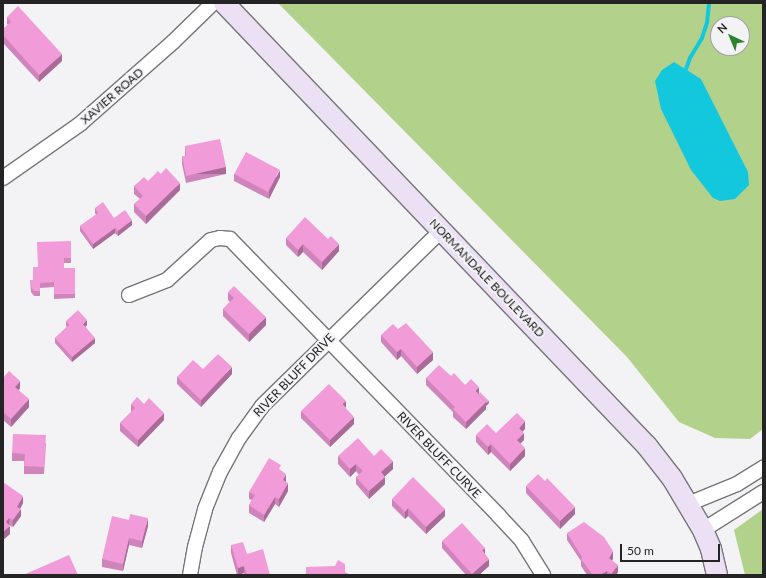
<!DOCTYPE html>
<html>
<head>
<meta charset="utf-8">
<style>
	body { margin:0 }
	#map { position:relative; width:766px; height:578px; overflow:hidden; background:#f3f3f6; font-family:Lato,sans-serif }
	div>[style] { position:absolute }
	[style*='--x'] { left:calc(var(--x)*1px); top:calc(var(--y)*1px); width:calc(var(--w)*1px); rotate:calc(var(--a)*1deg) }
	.green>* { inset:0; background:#b2d28b }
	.water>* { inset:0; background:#13c7dd }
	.stream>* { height:4px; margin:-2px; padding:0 2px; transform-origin:2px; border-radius:2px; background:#13c7dd }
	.roads { filter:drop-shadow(1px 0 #767679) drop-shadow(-1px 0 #767679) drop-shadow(0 1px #767679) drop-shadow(0 -1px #767679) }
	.street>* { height:14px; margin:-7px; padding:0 7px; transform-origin:7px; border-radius:7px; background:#fff }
	.secondary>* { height:20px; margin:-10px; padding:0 10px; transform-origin:10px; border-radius:10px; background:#ece0f5 }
	.wall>* { inset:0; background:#cf85bb }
	.shaded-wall>* { inset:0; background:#a96c98; transform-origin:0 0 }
	.building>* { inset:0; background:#f19bd9; transform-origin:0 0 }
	span { translate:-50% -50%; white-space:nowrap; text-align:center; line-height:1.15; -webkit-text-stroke:4px #f3f3f6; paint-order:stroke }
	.street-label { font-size:12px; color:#242425 }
	.frame { position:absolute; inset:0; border:4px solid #242425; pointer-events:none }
	.north { position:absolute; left:710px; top:16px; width:40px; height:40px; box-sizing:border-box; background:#f3f3f6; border:1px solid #a0a0a2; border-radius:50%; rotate:316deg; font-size:11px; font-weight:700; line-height:16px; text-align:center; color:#242425 }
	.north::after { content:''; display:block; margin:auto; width:14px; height:18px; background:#2d8230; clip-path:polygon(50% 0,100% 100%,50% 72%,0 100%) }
	.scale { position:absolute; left:620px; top:544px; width:100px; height:18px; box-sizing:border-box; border:2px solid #242425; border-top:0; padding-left:5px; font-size:12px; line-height:14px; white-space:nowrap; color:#242425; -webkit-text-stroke:3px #f3f3f6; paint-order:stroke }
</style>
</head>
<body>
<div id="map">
	<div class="green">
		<i style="clip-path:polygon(evenodd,278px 3px,763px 3px,763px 429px,750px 439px,715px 438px,679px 422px,627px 357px,278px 3px,718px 24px,742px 24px,742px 48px,718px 48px,718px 24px)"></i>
		<i style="clip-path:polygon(763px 509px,763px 575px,745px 575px,734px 530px)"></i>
	</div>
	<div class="water">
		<i style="clip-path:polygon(674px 62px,701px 79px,748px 172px,749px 185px,735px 199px,720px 201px,713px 198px,691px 170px,661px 109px,655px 81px,662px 70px)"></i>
	</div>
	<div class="stream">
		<i style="--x:686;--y:69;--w:12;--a:-70"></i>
		<i style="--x:690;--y:58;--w:23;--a:-59"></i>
		<i style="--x:702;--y:38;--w:16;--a:-72"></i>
		<i style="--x:707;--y:23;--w:20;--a:-84"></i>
	</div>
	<div class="roads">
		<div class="street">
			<i style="--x:3;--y:178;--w:94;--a:-35"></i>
			<i style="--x:80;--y:124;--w:124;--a:-41.4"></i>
			<i style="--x:173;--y:42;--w:56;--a:-44.3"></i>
			<i style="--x:129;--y:295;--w:41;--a:-21.5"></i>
			<i style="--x:167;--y:280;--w:59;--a:-42.3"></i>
			<i style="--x:211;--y:240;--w:9;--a:-13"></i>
			<i style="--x:220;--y:238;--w:10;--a:6"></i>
			<i style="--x:230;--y:239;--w:385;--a:45.8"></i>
			<i style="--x:498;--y:515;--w:35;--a:47"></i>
			<i style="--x:522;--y:541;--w:40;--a:58"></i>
			<i style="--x:688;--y:504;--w:53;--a:-22.2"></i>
			<i style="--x:737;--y:484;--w:31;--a:-32"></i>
			<i style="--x:703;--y:530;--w:71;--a:-32.3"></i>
			<i style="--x:190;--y:575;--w:28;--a:-80"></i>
			<i style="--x:195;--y:547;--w:39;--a:-75"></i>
			<i style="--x:205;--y:509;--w:40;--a:-68"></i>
			<i style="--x:220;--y:472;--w:39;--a:-61"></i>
			<i style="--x:239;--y:438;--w:39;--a:-54"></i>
			<i style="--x:262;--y:406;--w:252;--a:-44.4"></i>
		</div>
		<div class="secondary">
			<i style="--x:224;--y:3;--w:613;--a:46.32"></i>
			<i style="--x:647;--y:446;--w:41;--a:52"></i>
			<i style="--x:672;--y:478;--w:61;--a:59.2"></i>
			<i style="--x:703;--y:530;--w:21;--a:67"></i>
			<i style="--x:711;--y:549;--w:27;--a:77"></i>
		</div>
	</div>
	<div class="wall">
		<i style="clip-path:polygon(7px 17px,62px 61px,39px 82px,3px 43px,3px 29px,8px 25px,7px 24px)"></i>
		<i style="clip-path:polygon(185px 146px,226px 174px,186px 183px,182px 164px,182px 156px,185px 156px)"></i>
		<i style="clip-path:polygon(161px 174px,180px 190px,146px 224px,134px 212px,134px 204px,140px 199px,134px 194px,134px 186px,148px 181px)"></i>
		<i style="clip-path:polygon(234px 174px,280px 177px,269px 199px,234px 181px)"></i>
		<i style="clip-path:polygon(95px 208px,114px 218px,132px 225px,118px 236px,115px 233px,93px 249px,80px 231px,80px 226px,96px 215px,95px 213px)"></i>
		<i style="clip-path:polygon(286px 238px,339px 251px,322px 270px,303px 252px,298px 257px,286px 245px)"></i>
		<i style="clip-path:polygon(71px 241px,71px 263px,64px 263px,64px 268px,75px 268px,75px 298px,54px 299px,54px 287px,40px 288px,40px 296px,34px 296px,31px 292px,30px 280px,33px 280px,38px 267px)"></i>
		<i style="clip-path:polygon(228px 292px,266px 325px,249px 342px,223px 316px,223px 309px,230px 302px,228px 300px)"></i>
		<i style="clip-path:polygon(66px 321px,87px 325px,85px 327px,95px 343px,72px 362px,55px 343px,55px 338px,67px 327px,66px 326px)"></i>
		<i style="clip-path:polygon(398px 329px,433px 360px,417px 374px,401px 356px,397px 360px,381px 342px,381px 335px)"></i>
		<i style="clip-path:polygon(203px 369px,232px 374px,201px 407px,177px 384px,177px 377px)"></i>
		<i style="clip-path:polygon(451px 376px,479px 394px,489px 403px,486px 406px,486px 409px,466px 429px,453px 417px,453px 412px,426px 385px,426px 378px)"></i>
		<i style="clip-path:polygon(3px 378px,20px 388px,19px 390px,29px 407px,11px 427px,3px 420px)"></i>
		<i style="clip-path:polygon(131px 404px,144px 404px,164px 420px,138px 447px,120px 431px,120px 423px,131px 412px)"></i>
		<i style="clip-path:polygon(345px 408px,354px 424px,330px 447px,301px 418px,301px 411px)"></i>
		<i style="clip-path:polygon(525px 429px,522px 432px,524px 440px,520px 443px,525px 456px,510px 471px,491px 452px,488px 455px,476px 442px,476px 435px,496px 433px)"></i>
		<i style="clip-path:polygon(46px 443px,44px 474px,24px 474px,24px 461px,12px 461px,12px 453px)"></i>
		<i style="clip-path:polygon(338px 456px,393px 469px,385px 476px,385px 484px,369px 499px,356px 484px,356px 477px,359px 475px,356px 471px,350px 477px,338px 464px)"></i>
		<i style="clip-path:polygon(281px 471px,286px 481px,286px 482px,288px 491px,279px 507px,275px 504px,264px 522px,249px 513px,249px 505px,252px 500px,249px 499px,249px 492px)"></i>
		<i style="clip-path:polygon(3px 483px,23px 503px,20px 509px,21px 516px,13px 527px,9px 525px,10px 534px,3px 540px)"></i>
		<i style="clip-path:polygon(526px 486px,575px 514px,560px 529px,526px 493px)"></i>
		<i style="clip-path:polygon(392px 499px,445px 516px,426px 534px,408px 516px,405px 519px,392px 506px)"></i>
		<i style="clip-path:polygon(129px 520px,148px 526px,142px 548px,129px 545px,123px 571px,102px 567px,102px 559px)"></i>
		<i style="clip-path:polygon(567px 533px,613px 559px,612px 560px,618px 572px,616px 575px,587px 575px,581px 566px,581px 561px,567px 540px)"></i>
		<i style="clip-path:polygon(442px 541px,485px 554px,489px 566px,479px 575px,466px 575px,442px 548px)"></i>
		<i style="clip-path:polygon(231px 545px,247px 554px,270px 575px,245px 575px,244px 573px,237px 575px,231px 553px)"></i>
	</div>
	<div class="shaded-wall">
		<i style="clip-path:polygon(62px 54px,62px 61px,39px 82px,39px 75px)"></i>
		<i style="left:226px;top:167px;width:7px;height:41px;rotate:90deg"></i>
		<i style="clip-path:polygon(280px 170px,280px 177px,269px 199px,269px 191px)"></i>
		<i style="clip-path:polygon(180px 183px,180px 190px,146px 224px,146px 216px)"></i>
		<i style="clip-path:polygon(132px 220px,132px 225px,118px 236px,118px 231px)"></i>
		<i style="clip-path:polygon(115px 228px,115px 233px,93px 249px,93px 244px)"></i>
		<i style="clip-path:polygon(303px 244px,303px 252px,298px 257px,298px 250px)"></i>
		<i style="clip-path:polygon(339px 244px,339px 251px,322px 270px,322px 262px)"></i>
		<i style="clip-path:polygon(266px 317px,266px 325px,249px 342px,249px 334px)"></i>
		<i style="clip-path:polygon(87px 320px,87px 325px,83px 329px,83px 324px)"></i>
		<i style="clip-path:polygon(95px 338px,95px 343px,72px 362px,72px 357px)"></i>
		<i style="clip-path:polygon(401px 349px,401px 356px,397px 360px,397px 352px)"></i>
		<i style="clip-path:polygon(433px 352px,433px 360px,417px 374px,417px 367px)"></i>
		<i style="clip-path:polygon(232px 367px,232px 374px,201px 407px,201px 400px)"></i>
		<i style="clip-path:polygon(20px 381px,20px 388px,15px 394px,15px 387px)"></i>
		<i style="clip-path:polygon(479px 387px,479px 394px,475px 391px)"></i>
		<i style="clip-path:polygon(29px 399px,29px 407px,11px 427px,11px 419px)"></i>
		<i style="clip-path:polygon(346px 401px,346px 408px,342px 404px)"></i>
		<i style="clip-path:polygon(489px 401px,489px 403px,486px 406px,486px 409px,466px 429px,466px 422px,486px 402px)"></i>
		<i style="clip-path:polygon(164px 413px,164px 420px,138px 447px,138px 440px)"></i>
		<i style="clip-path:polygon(354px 417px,354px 424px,330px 447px,330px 440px)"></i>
		<i style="clip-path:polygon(525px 421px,525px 429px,519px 435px,519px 428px)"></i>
		<i style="clip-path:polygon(524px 433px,524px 440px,517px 447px,517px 440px)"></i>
		<i style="clip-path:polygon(491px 444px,491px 452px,488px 455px,488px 447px)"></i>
		<i style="clip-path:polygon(525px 448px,525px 456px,510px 471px,510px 464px)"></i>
		<i style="clip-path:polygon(393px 461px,393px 469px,381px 480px,381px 472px)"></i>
		<i style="clip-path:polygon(356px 464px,356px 471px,350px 477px,350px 469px)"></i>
		<i style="clip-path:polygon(286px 474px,286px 481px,283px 487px,283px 480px)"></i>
		<i style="clip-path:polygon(385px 477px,385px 484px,369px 499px,369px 491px)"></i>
		<i style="clip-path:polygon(288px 483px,288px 491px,279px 507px,279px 499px)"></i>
		<i style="clip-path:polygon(23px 496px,23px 503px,18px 513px,21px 509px,21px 516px,13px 527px,13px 520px,17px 507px)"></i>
		<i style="clip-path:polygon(275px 497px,275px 504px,264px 522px,264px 515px)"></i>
		<i style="clip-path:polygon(575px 507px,575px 514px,560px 529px,560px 521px)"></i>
		<i style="clip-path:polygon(408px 508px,408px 516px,405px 519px,405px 512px)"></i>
		<i style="clip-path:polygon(445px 509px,445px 516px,426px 534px,426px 527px)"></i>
		<i style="clip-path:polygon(9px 518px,9px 525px,6px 529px,6px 522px)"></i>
		<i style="clip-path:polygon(148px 518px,148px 526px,142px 548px,142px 541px)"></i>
		<i style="clip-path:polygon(10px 526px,10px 534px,3px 540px,3px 532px)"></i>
		<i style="clip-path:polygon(129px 538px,129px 545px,123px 571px,123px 564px)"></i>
		<i style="clip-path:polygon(485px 548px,485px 555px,482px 550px)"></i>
		<i style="clip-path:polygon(613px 551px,613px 559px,609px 565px,609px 558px)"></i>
		<i style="clip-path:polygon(489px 559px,489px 566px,479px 575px,472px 575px,472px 574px)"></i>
		<i style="clip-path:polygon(618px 565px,618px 572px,616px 575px,611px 575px)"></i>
		<i style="clip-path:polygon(244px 566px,244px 573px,238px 575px,238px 568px)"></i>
		<i style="clip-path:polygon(607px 571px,607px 575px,600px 575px)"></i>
	</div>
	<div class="building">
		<i style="clip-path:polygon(18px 6px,62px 54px,39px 75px,3px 35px,3px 29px,11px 22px,7px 17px)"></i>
		<i style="clip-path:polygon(220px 139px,226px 167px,186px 176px,182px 156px,186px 156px,185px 146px)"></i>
		<i style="left:246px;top:152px;width:38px;height:25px;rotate:28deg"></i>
		<i style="clip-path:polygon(166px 168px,180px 183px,146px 216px,134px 204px,143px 196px,134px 186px,144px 177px,148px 181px,158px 171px,161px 174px)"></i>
		<i style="clip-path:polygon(103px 202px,114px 218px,125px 210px,132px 220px,118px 231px,115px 228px,93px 244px,80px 226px,98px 213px,95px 208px)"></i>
		<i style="clip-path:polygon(305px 217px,328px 239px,331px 236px,339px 244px,322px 262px,303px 244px,298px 250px,286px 238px)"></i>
		<i style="clip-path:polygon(71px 241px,71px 258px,64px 258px,64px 268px,75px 268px,75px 294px,54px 294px,54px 282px,40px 283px,40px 291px,34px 291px,31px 287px,30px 280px,33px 280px,33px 267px,38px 267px,37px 242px)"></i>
		<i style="clip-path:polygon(234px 286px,266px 317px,249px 334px,223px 309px,234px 298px,228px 292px)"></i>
		<i style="clip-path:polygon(78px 310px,87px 320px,83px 324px,95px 338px,72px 357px,55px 338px,69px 325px,66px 321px)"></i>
		<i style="clip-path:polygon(406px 323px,433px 352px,417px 367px,401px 349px,397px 352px,381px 335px,393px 324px,398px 329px)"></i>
		<i style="clip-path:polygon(218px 354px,232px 367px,201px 400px,177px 377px,193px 360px,203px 369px)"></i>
		<i style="clip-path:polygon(439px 365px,451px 376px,454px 373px,465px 385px,471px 379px,479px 387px,475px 391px,486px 402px,466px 422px,453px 409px,455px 407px,426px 378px)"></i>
		<i style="clip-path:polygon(9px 371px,20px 381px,15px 387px,29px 399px,11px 419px,3px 412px,3px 378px)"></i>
		<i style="clip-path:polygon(329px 384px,346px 401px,342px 404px,354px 417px,330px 440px,301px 411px)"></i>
		<i style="clip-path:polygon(480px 392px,489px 401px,486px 403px,486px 402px,479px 394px)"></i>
		<i style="clip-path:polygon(137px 397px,144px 404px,149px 398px,164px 413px,138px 440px,120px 423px,135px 408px,131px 404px)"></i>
		<i style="clip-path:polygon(517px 413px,525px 421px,519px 428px,524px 433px,517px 440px,525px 448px,510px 464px,491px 444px,488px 447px,476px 435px,487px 424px,496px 433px)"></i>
		<i style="clip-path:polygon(13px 434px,46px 435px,44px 467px,24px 466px,25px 454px,12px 453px)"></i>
		<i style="clip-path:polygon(358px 438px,374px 456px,381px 449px,393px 461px,381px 472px,385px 477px,369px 491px,356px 477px,363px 471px,356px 464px,350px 469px,338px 456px)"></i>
		<i style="clip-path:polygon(269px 458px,281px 465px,279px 469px,286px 474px,283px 480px,288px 483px,279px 499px,275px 497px,264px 515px,249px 505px,255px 495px,249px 492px)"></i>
		<i style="clip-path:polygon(538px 474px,545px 481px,547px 478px,575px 507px,560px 521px,526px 486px)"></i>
		<i style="clip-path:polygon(413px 477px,445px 509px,426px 527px,408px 508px,405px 512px,392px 499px)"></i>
		<i style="clip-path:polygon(3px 482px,23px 496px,17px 507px,21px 509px,13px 520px,9px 518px,6px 522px,10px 526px,3px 532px)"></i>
		<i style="clip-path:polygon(130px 514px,148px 518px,142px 541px,129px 538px,123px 564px,102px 559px,112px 516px,129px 520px)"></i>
		<i style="clip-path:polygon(584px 522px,604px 537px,613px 551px,609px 558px,618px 565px,611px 574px,607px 571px,600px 575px,593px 575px,581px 559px,582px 557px,567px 533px)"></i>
		<i style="clip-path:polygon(462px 523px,485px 548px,482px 550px,489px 559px,472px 574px,442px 541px)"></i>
		<i style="clip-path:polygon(243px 542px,247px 554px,263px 549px,270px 575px,247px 575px,244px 566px,238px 568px,231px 545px)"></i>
		<i style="clip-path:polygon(69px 555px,78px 575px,23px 575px)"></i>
		<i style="clip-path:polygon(338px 560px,345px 564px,345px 572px,351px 575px,306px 575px,306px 567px,335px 566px)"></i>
	</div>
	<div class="street-label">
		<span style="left:112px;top:96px;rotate:-41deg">XAVIER ROAD</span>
		<span style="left:487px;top:278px;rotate:46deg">NORMANDALE BOULEVARD</span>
		<span style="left:294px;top:375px;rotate:-46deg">RIVER BLUFF DRIVE</span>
		<span style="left:439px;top:455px;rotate:46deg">RIVER BLUFF CURVE</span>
	</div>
	<div class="frame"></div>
	<div class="north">N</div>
	<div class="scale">50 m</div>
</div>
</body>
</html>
